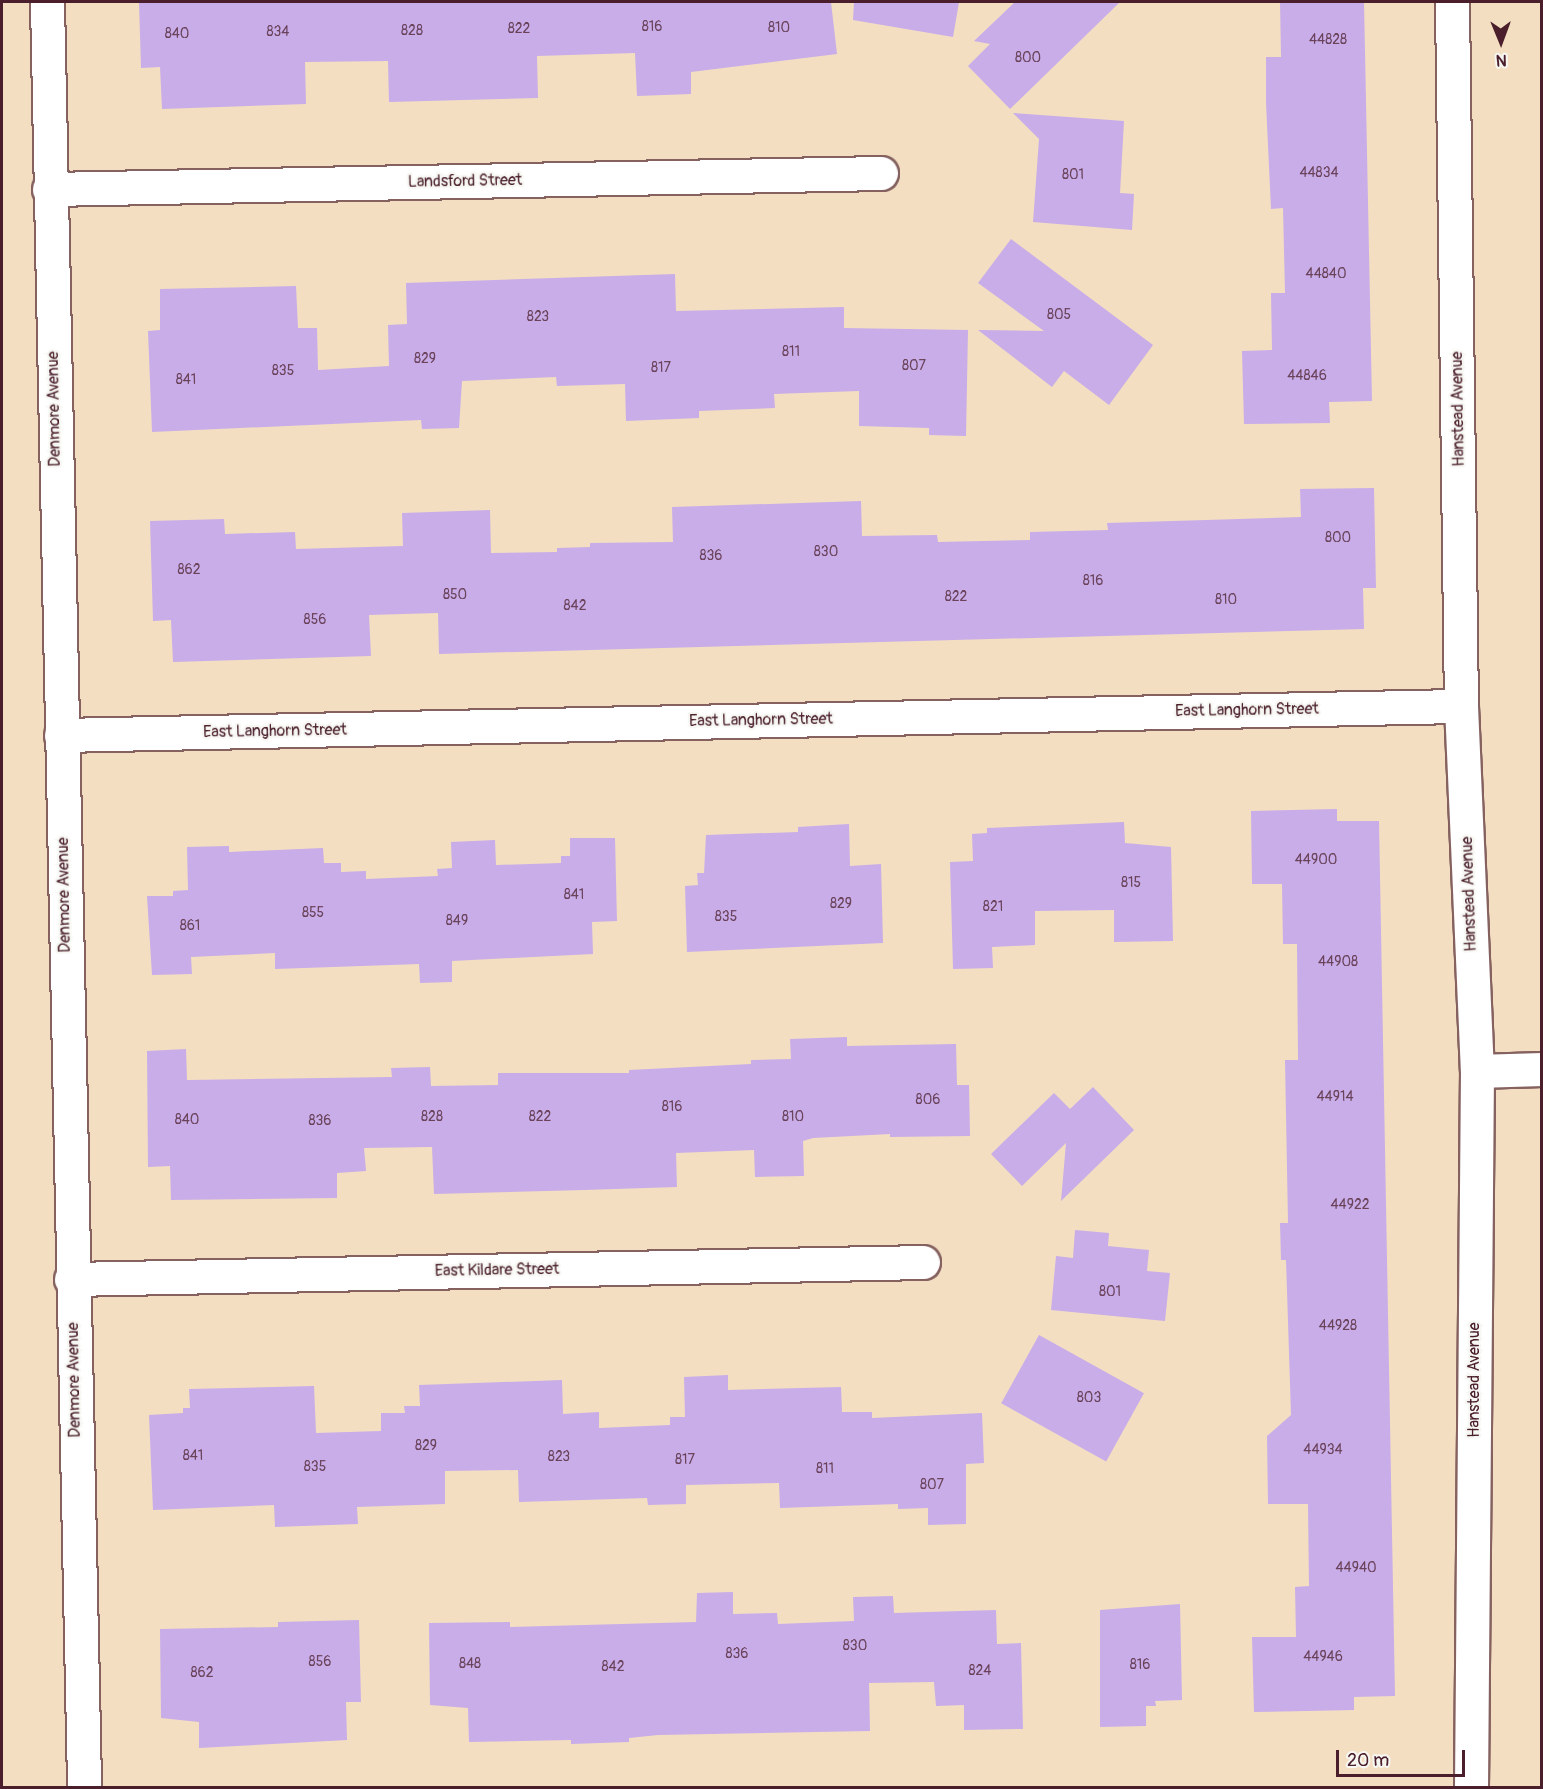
<!DOCTYPE html>
<html>
<head>
<meta charset="utf-8">
<style>
	body { margin:0 }
	#map { position:relative; width:1543px; height:1789px; overflow:hidden; background:#f3dec2; font-family:Pangolin,sans-serif }
	div>[style] { position:absolute }
	[style*='--x'] { left:calc(var(--x)*1px); top:calc(var(--y)*1px); width:calc(var(--w)*1px); rotate:calc(var(--a)*1deg) }
	.building>* { inset:0; background:#c8ade9; transform-origin:0 0 }
	.roads { filter:drop-shadow(2px 0 #856260) drop-shadow(-2px 0 #856260) drop-shadow(0 2px #856260) drop-shadow(0 -2px #856260) }
	.street>* { height:33px; margin:-16.5px; padding:0 16.5px; transform-origin:16.5px; border-radius:16.5px; background:#fff }
	span { translate:-50% -50%; white-space:nowrap; text-align:center; line-height:1.15; -webkit-text-stroke:4.5px #f6f6f2; paint-order:stroke }
	.number-label { font-size:14px; color:#6a425a }
	.number-label span { -webkit-text-stroke-width:0 }
	.street-label { font-size:16px; color:#4a1f2b }
	.frame { position:absolute; inset:0; border:3px solid #4a1f2b; pointer-events:none }
	.north { position:absolute; left:1471px; top:12px; width:60px; height:60px; -webkit-text-stroke:4px #f6f6f2; paint-order:stroke; rotate:179deg; font-size:16px; font-weight:700; line-height:24px; text-align:center; color:#4a1f2b }
	.north::after { content:''; display:block; margin:auto; width:21px; height:27px; background:#4a1f2b; clip-path:polygon(50% 0,100% 100%,50% 72%,0 100%) }
	.scale { position:absolute; left:1336px; top:1750px; width:129px; height:27px; box-sizing:border-box; border:3px solid #4a1f2b; border-top:0; padding-left:8px; font-size:18px; line-height:21px; white-space:nowrap; color:#4a1f2b; -webkit-text-stroke:4px #f6f6f2; paint-order:stroke }
</style>
</head>
<body>
<div id="map">
	<div class="building">
		<i style="clip-path:polygon(139px 2px,831px 2px,837px 54px,691px 72px,691px 94px,637px 96px,635px 53px,537px 56px,538px 98px,389px 102px,388px 61px,305px 62px,306px 104px,162px 109px,160px 67px,141px 68px)"></i>
		<i style="clip-path:polygon(854px 2px,959px 2px,953px 37px,853px 20px)"></i>
		<i style="clip-path:polygon(1015px 2px,1120px 2px,1010px 109px,968px 66px,990px 44px,974px 41px)"></i>
		<i style="clip-path:polygon(1280px 2px,1364px 2px,1372px 401px,1329px 402px,1330px 423px,1244px 424px,1242px 351px,1272px 350px,1271px 293px,1285px 293px,1283px 208px,1271px 209px,1266px 103px,1266px 57px,1281px 57px)"></i>
		<i style="clip-path:polygon(1013px 113px,1124px 121px,1120px 193px,1134px 194px,1132px 230px,1033px 222px,1039px 139px)"></i>
		<i style="clip-path:polygon(1011px 239px,1153px 345px,1109px 405px,1064px 371px,1052px 387px,978px 330px,1044px 331px,978px 283px)"></i>
		<i style="clip-path:polygon(675px 274px,676px 311px,844px 307px,844px 328px,968px 330px,966px 436px,929px 435px,929px 428px,859px 426px,859px 391px,774px 394px,775px 408px,699px 411px,699px 418px,626px 421px,625px 384px,557px 386px,556px 377px,462px 381px,459px 428px,422px 429px,421px 420px,152px 432px,148px 331px,160px 330px,160px 289px,296px 286px,298px 328px,317px 328px,318px 370px,389px 366px,388px 325px,407px 324px,406px 283px)"></i>
		<i style="clip-path:polygon(1374px 488px,1376px 588px,1363px 588px,1364px 629px,439px 654px,438px 613px,369px 615px,371px 656px,173px 662px,171px 620px,153px 621px,150px 521px,224px 519px,225px 534px,295px 532px,296px 549px,403px 546px,402px 513px,490px 510px,491px 553px,557px 552px,557px 548px,590px 547px,590px 543px,673px 542px,672px 507px,861px 501px,862px 536px,937px 535px,938px 542px,1030px 540px,1030px 532px,1108px 530px,1107px 523px,1301px 517px,1300px 489px)"></i>
		<i style="clip-path:polygon(1337px 809px,1337px 821px,1379px 821px,1395px 1696px,1354px 1697px,1354px 1710px,1254px 1712px,1252px 1637px,1296px 1637px,1295px 1587px,1309px 1586px,1308px 1504px,1268px 1504px,1267px 1436px,1291px 1415px,1286px 1260px,1281px 1260px,1280px 1223px,1288px 1223px,1285px 1060px,1298px 1060px,1297px 944px,1283px 944px,1282px 884px,1252px 884px,1251px 811px)"></i>
		<i style="clip-path:polygon(1124px 822px,1125px 843px,1171px 847px,1173px 941px,1114px 942px,1114px 910px,1035px 911px,1035px 945px,992px 947px,993px 968px,953px 969px,950px 862px,973px 861px,972px 834px,987px 833px,987px 828px)"></i>
		<i style="clip-path:polygon(849px 824px,850px 866px,881px 864px,883px 943px,687px 952px,685px 886px,698px 885px,697px 873px,704px 873px,706px 835px,798px 832px,798px 827px)"></i>
		<i style="clip-path:polygon(570px 838px,615px 838px,617px 921px,592px 922px,593px 954px,452px 961px,452px 982px,420px 983px,419px 964px,275px 969px,275px 953px,191px 957px,192px 974px,152px 975px,147px 896px,173px 896px,173px 891px,188px 890px,187px 847px,229px 846px,229px 852px,323px 848px,324px 863px,341px 863px,341px 872px,366px 871px,366px 879px,438px 876px,437px 869px,452px 868px,451px 842px,495px 840px,496px 865px,561px 863px,561px 856px,570px 856px)"></i>
		<i style="clip-path:polygon(847px 1037px,847px 1046px,956px 1044px,957px 1085px,969px 1085px,970px 1136px,890px 1137px,890px 1134px,813px 1138px,803px 1141px,804px 1176px,755px 1177px,754px 1150px,676px 1153px,677px 1187px,584px 1190px,434px 1194px,432px 1147px,364px 1148px,366px 1171px,337px 1173px,337px 1198px,171px 1200px,170px 1166px,148px 1167px,147px 1051px,186px 1049px,187px 1080px,392px 1077px,391px 1068px,430px 1067px,431px 1086px,498px 1085px,498px 1073px,629px 1073px,629px 1070px,751px 1064px,751px 1060px,791px 1059px,790px 1039px)"></i>
		<i style="clip-path:polygon(1093px 1087px,1134px 1130px,1061px 1201px,1066px 1143px,1022px 1186px,991px 1154px,1054px 1093px,1070px 1109px)"></i>
		<i style="clip-path:polygon(1075px 1230px,1109px 1233px,1108px 1246px,1149px 1250px,1147px 1271px,1170px 1273px,1165px 1321px,1051px 1310px,1056px 1256px,1073px 1258px)"></i>
		<i style="left:1039px;top:1335px;width:120px;height:78px;rotate:29deg"></i>
		<i style="clip-path:polygon(728px 1375px,728px 1390px,841px 1387px,842px 1412px,872px 1412px,872px 1418px,982px 1413px,984px 1463px,966px 1464px,966px 1524px,928px 1525px,928px 1508px,898px 1509px,898px 1504px,780px 1508px,779px 1483px,686px 1485px,686px 1504px,648px 1505px,647px 1498px,519px 1502px,518px 1470px,445px 1471px,445px 1504px,357px 1507px,358px 1524px,275px 1527px,274px 1505px,153px 1510px,149px 1415px,183px 1413px,183px 1408px,190px 1408px,189px 1389px,314px 1386px,316px 1433px,381px 1431px,381px 1413px,405px 1413px,404px 1406px,420px 1406px,419px 1385px,562px 1380px,563px 1414px,599px 1412px,599px 1428px,670px 1425px,670px 1417px,685px 1417px,684px 1377px)"></i>
		<i style="clip-path:polygon(733px 1592px,733px 1614px,777px 1613px,778px 1624px,854px 1621px,853px 1597px,893px 1596px,894px 1613px,996px 1610px,997px 1644px,1021px 1643px,1023px 1729px,964px 1730px,964px 1705px,936px 1706px,934px 1682px,869px 1683px,870px 1731px,658px 1735px,629px 1738px,629px 1742px,571px 1744px,571px 1740px,469px 1742px,468px 1708px,430px 1705px,429px 1623px,510px 1622px,510px 1627px,696px 1622px,697px 1593px)"></i>
		<i style="clip-path:polygon(1180px 1604px,1182px 1700px,1155px 1701px,1156px 1706px,1146px 1706px,1146px 1726px,1100px 1727px,1100px 1610px)"></i>
		<i style="clip-path:polygon(359px 1620px,361px 1702px,346px 1702px,347px 1740px,199px 1748px,199px 1722px,161px 1718px,160px 1629px,278px 1627px,278px 1622px)"></i>
	</div>
	<div class="roads">
		<div class="street">
			<i style="--x:47;--y:2;--w:1786;--a:88.81"></i>
			<i style="--x:1452;--y:2;--w:704;--a:89.27"></i>
			<i style="--x:1461;--y:706;--w:365;--a:87.5"></i>
			<i style="--x:1477;--y:1071;--w:717;--a:90.48"></i>
			<i style="--x:49;--y:189;--w:832;--a:-1.1"></i>
			<i style="--x:61;--y:735;--w:1400;--a:-1.19"></i>
			<i style="--x:1477;--y:1071;--w:65;--a:-1.8"></i>
			<i style="--x:71;--y:1279;--w:852;--a:-1.14"></i>
		</div>
	</div>
	<div class="number-label">
		<span style="left:652px;top:27px">816</span>
		<span style="left:779px;top:28px">810</span>
		<span style="left:519px;top:29px">822</span>
		<span style="left:412px;top:31px">828</span>
		<span style="left:278px;top:32px">834</span>
		<span style="left:177px;top:34px">840</span>
		<span style="left:1328px;top:40px">44828</span>
		<span style="left:1028px;top:58px">800</span>
		<span style="left:1319px;top:173px">44834</span>
		<span style="left:1073px;top:175px">801</span>
		<span style="left:1326px;top:274px">44840</span>
		<span style="left:1059px;top:315px">805</span>
		<span style="left:538px;top:317px">823</span>
		<span style="left:791px;top:352px">811</span>
		<span style="left:425px;top:359px">829</span>
		<span style="left:914px;top:366px">807</span>
		<span style="left:661px;top:368px">817</span>
		<span style="left:283px;top:371px">835</span>
		<span style="left:1307px;top:376px">44846</span>
		<span style="left:186px;top:380px">841</span>
		<span style="left:1338px;top:538px">800</span>
		<span style="left:826px;top:552px">830</span>
		<span style="left:711px;top:556px">836</span>
		<span style="left:189px;top:570px">862</span>
		<span style="left:1093px;top:581px">816</span>
		<span style="left:455px;top:595px">850</span>
		<span style="left:956px;top:597px">822</span>
		<span style="left:1226px;top:600px">810</span>
		<span style="left:575px;top:606px">842</span>
		<span style="left:315px;top:620px">856</span>
		<span style="left:1316px;top:860px">44900</span>
		<span style="left:1131px;top:883px">815</span>
		<span style="left:574px;top:895px">841</span>
		<span style="left:841px;top:904px">829</span>
		<span style="left:993px;top:907px">821</span>
		<span style="left:313px;top:913px">855</span>
		<span style="left:726px;top:917px">835</span>
		<span style="left:457px;top:921px">849</span>
		<span style="left:190px;top:926px">861</span>
		<span style="left:1338px;top:962px">44908</span>
		<span style="left:1335px;top:1097px">44914</span>
		<span style="left:928px;top:1100px">806</span>
		<span style="left:672px;top:1107px">816</span>
		<span style="left:432px;top:1117px">828</span>
		<span style="left:540px;top:1117px">822</span>
		<span style="left:793px;top:1117px">810</span>
		<span style="left:187px;top:1120px">840</span>
		<span style="left:320px;top:1121px">836</span>
		<span style="left:1350px;top:1205px">44922</span>
		<span style="left:1110px;top:1292px">801</span>
		<span style="left:1338px;top:1326px">44928</span>
		<span style="left:1089px;top:1398px">803</span>
		<span style="left:426px;top:1446px">829</span>
		<span style="left:1323px;top:1450px">44934</span>
		<span style="left:193px;top:1456px">841</span>
		<span style="left:559px;top:1457px">823</span>
		<span style="left:685px;top:1460px">817</span>
		<span style="left:315px;top:1467px">835</span>
		<span style="left:825px;top:1469px">811</span>
		<span style="left:932px;top:1485px">807</span>
		<span style="left:1356px;top:1568px">44940</span>
		<span style="left:855px;top:1646px">830</span>
		<span style="left:737px;top:1654px">836</span>
		<span style="left:1323px;top:1657px">44946</span>
		<span style="left:320px;top:1662px">856</span>
		<span style="left:470px;top:1664px">848</span>
		<span style="left:1140px;top:1665px">816</span>
		<span style="left:613px;top:1667px">842</span>
		<span style="left:980px;top:1671px">824</span>
		<span style="left:202px;top:1673px">862</span>
	</div>
	<div class="street-label">
		<span style="left:465px;top:181px;rotate:-1deg">Landsford Street</span>
		<span style="left:54px;top:409px;rotate:-91deg">Denmore Avenue</span>
		<span style="left:1458px;top:409px;rotate:-91deg">Hanstead Avenue</span>
		<span style="left:1247px;top:710px;rotate:-1deg">East Langhorn Street</span>
		<span style="left:761px;top:720px;rotate:-1deg">East Langhorn Street</span>
		<span style="left:275px;top:731px;rotate:-1deg">East Langhorn Street</span>
		<span style="left:1469px;top:894px;rotate:-92deg">Hanstead Avenue</span>
		<span style="left:64px;top:895px;rotate:-91deg">Denmore Avenue</span>
		<span style="left:497px;top:1270px;rotate:-1deg">East Kildare Street</span>
		<span style="left:74px;top:1380px;rotate:-91deg">Denmore Avenue</span>
		<span style="left:1474px;top:1380px;rotate:-90deg">Hanstead Avenue</span>
	</div>
	<div class="frame"></div>
	<div class="north">N</div>
	<div class="scale">20 m</div>
</div>
</body>
</html>
